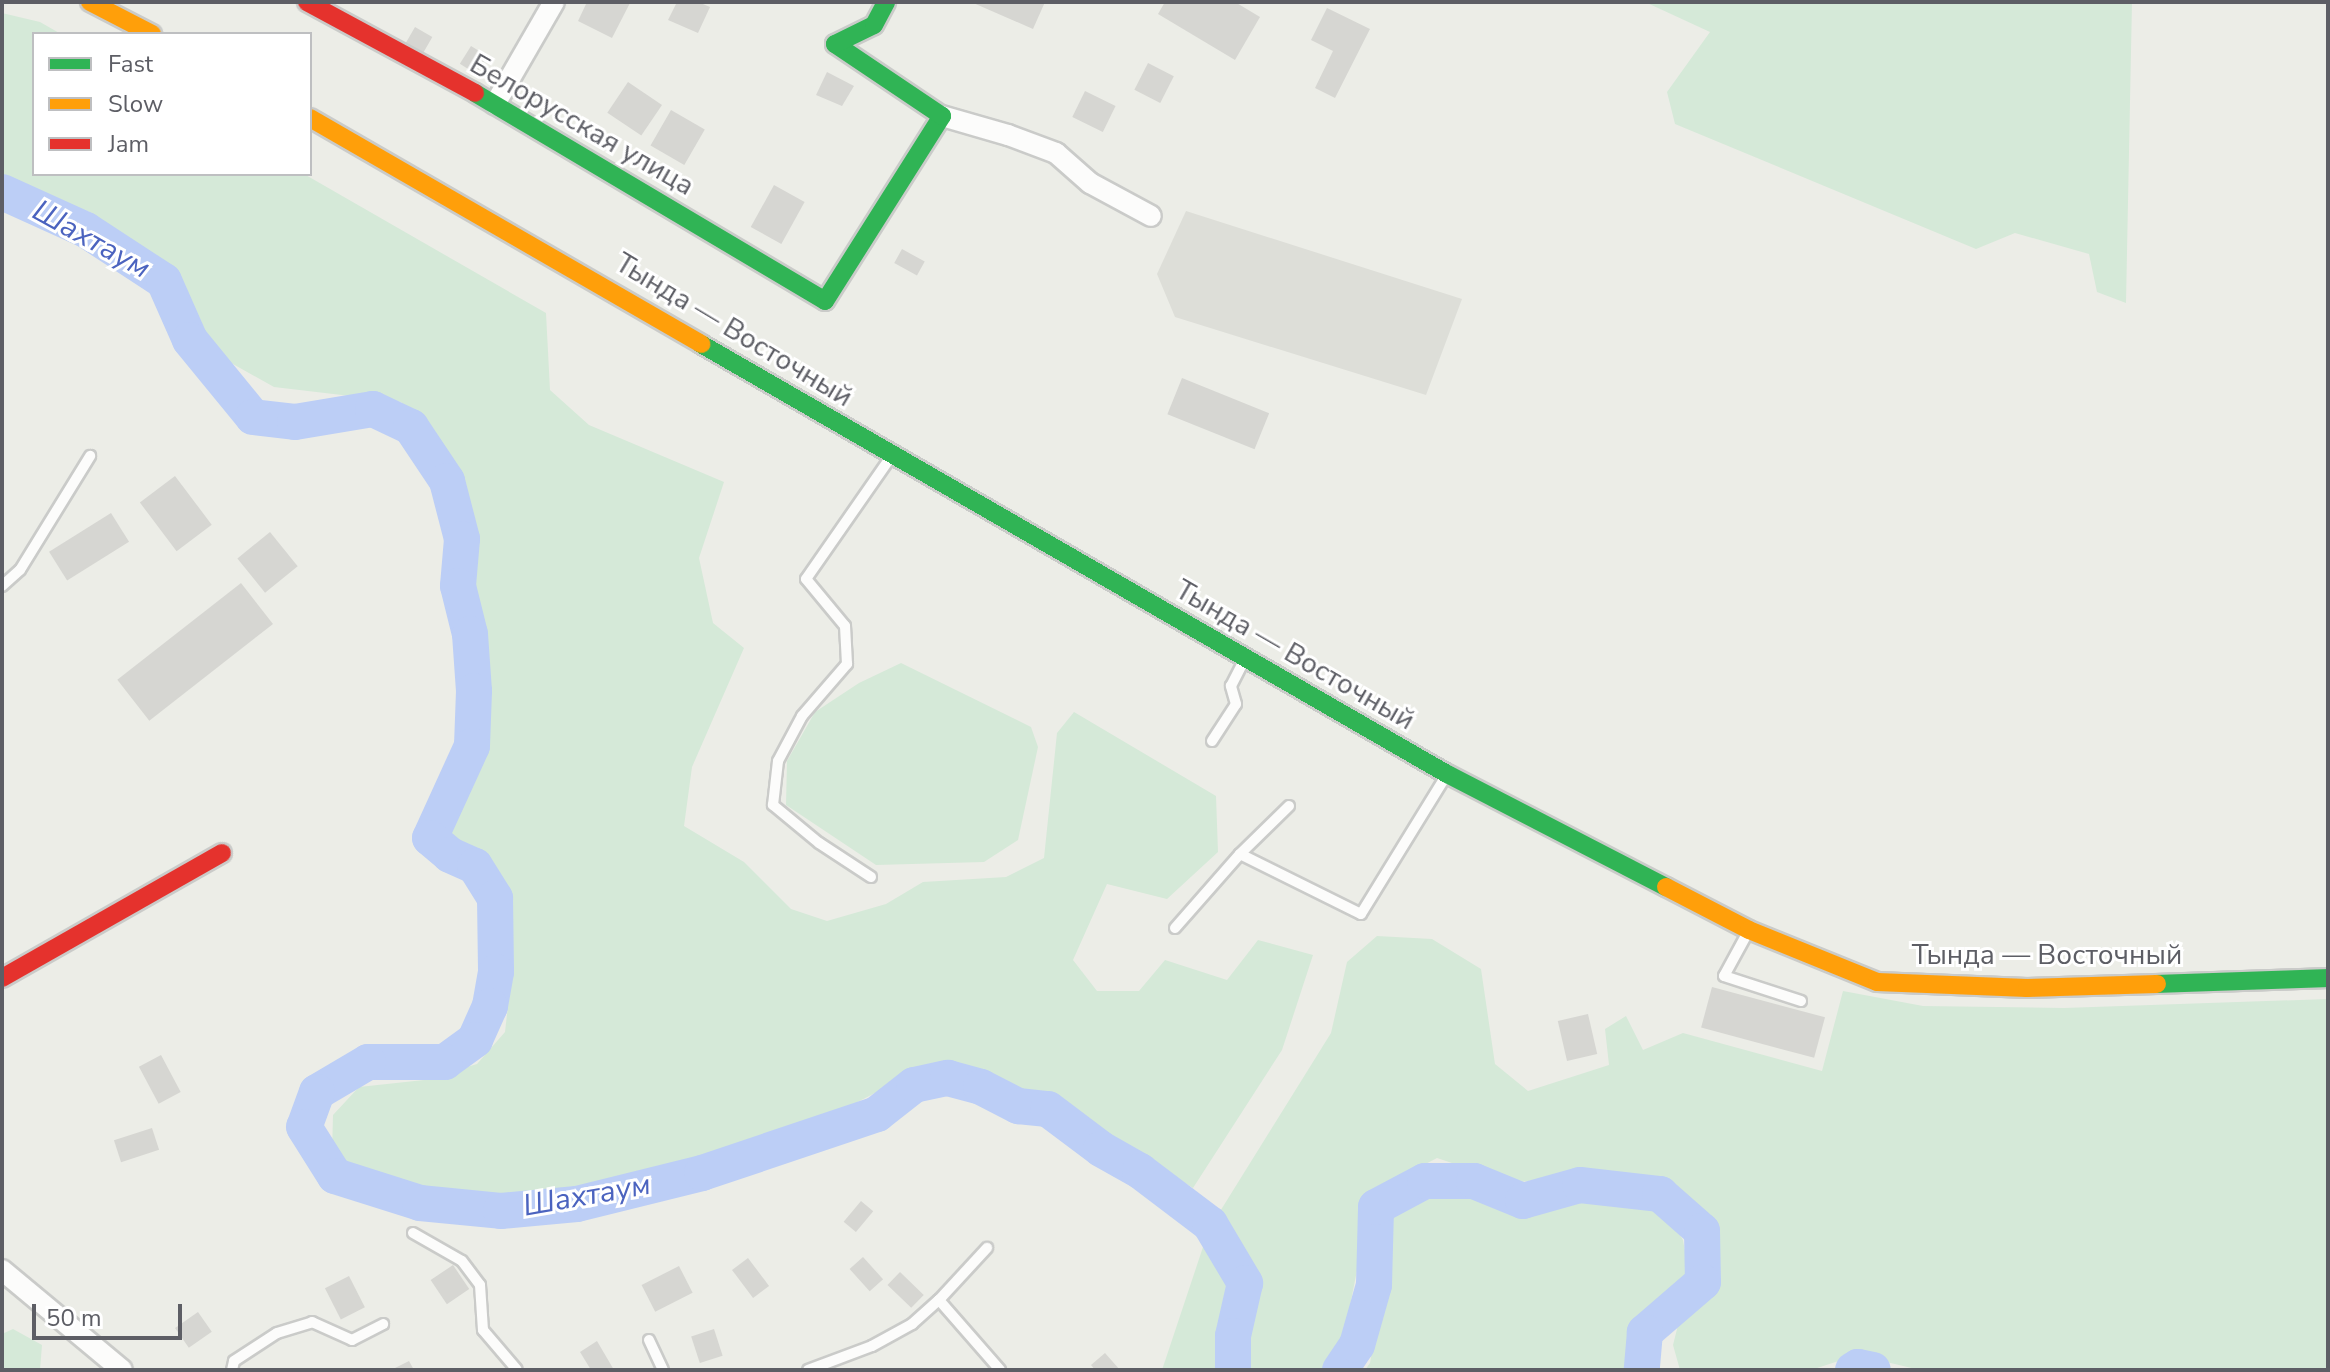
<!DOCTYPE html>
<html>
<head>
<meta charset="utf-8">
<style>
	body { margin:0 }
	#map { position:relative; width:2330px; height:1372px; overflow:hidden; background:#ecede7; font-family:"Nunito Sans",sans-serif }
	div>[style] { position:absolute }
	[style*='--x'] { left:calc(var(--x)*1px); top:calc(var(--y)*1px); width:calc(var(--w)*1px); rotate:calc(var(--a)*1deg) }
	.industrial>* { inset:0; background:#ddded8 }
	.green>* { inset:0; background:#d5e9d8 }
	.river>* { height:36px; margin:-18px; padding:0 18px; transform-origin:18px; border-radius:18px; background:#bccef6 }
	.building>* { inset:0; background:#d6d6d2; transform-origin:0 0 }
	.roads { filter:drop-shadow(2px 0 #cacbc9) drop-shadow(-2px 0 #cacbc9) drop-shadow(0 2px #cacbc9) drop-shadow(0 -2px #cacbc9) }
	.lane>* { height:10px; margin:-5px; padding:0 5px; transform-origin:5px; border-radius:5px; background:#fcfcfb }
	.street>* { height:20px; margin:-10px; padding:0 10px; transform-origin:10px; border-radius:10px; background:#fcfcfb }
	.fast>* { height:18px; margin:-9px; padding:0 9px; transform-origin:9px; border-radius:9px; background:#30b455 }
	.slow>* { height:18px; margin:-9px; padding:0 9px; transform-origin:9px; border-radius:9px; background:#ff9f0a }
	.jam>* { height:18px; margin:-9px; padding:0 9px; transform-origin:9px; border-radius:9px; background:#e5322d }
	span { translate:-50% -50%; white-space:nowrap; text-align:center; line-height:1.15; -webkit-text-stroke:6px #fff; paint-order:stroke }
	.street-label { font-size:28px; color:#5d5e65 }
	.water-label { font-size:30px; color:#4b63bf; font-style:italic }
	.frame { position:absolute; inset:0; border:4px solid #5d5e65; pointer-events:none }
	.legend { position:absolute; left:32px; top:32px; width:280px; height:144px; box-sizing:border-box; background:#fff; border:2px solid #bebfc1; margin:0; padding:10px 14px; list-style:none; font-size:24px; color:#5d5e65 }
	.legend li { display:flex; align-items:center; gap:16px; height:40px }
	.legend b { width:40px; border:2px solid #bebfc1 }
	.scale { position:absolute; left:32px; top:1304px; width:150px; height:36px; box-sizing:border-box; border:4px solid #5d5e65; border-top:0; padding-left:10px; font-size:24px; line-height:28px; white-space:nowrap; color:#5d5e65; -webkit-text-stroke:6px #fff; paint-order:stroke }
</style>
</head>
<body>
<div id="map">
	<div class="industrial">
		<i style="clip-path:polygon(1186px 211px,1462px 299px,1426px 395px,1175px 317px,1157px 274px)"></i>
	</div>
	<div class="green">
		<i style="clip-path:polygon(1645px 2px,2132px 2px,2126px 303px,2097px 292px,2089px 254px,2015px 233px,1976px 249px,1675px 124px,1667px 92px,1710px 32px)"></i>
		<i style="clip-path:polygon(2px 13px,40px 22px,61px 34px,34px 34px,34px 174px,304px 174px,546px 313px,550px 390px,589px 425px,724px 482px,699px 558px,713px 623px,744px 648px,692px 767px,684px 826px,744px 862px,791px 909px,827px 921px,886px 904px,923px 882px,1006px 877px,1044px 858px,1057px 733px,1074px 712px,1216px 796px,1218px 852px,1167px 899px,1107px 884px,1073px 960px,1097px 991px,1139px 991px,1165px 960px,1227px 980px,1258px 940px,1313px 955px,1282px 1050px,1193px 1188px,1049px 1097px,944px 1069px,906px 1077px,842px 1110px,760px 1138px,632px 1176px,526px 1198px,425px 1190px,355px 1171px,332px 1153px,333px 1115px,359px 1087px,424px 1080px,477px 1064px,505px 1032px,511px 979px,506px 901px,479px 853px,447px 833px,487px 735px,485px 625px,472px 585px,472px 522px,442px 455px,401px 402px,274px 387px,224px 359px,194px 327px,181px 282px,147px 252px,92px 213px,2px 180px)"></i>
		<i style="clip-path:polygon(901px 663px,1031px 727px,1038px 747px,1018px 840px,984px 862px,876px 865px,786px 805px,787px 761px,815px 712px,859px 683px)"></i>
		<i style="clip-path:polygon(1377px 936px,1432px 939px,1481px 969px,1495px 1064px,1528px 1091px,1609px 1065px,1605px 1029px,1626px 1016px,1643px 1050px,1683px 1033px,1822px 1071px,1843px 991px,1923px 1006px,2064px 1008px,2328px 999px,2328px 1370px,1920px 1370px,1857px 1355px,1811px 1370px,1680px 1370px,1673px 1345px,1680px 1317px,1704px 1301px,1715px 1275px,1703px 1218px,1678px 1194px,1636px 1179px,1580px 1175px,1512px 1183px,1437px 1158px,1391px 1182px,1371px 1200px,1343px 1341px,1326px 1370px,1245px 1370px,1240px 1341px,1254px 1277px,1219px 1213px,1331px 1033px,1347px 962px)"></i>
		<i style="clip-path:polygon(1469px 1188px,1492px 1202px,1523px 1208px,1582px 1194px,1630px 1198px,1663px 1207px,1683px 1240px,1688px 1269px,1679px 1292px,1644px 1316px,1634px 1343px,1635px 1370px,1365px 1370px,1370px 1363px,1376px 1328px,1383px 1263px,1383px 1226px,1402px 1203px,1436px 1190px)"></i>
		<i style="clip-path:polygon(1206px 1238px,1234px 1293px,1220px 1370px,1162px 1370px)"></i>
		<i style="clip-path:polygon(13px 1329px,42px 1345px,40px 1370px,2px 1370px,2px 1334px)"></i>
	</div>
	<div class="river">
		<i style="--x:2;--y:192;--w:92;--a:24.3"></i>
		<i style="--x:86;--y:230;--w:93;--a:33.2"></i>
		<i style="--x:164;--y:281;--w:64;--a:66.2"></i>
		<i style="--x:190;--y:340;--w:99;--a:50.7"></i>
		<i style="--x:253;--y:417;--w:42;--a:6.8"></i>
		<i style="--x:295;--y:422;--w:79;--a:-9.5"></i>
		<i style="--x:373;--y:409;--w:42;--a:25.3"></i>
		<i style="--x:411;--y:427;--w:65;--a:56.3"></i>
		<i style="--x:447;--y:481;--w:60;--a:75.5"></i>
		<i style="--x:462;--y:539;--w:47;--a:94.9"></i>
		<i style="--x:458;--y:586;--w:49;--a:76"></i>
		<i style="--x:470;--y:634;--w:57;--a:86"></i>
		<i style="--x:474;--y:691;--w:55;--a:92.1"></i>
		<i style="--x:472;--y:746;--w:101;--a:114.5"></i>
		<i style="--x:430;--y:838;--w:26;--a:40"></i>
		<i style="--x:450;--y:855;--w:27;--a:24"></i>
		<i style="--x:475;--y:866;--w:38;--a:58"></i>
		<i style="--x:495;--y:898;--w:74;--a:89.2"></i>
		<i style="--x:496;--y:972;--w:35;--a:100"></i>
		<i style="--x:490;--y:1006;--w:37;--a:114"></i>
		<i style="--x:475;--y:1040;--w:37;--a:144"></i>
		<i style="--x:445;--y:1062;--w:77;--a:180"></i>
		<i style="--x:368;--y:1062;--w:59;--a:149.5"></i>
		<i style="--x:317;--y:1092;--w:37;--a:110"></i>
		<i style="--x:304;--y:1127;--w:58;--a:57.7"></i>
		<i style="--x:335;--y:1176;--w:89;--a:17.6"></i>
		<i style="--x:420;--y:1203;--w:81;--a:5.6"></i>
		<i style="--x:501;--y:1211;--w:76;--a:-5.3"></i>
		<i style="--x:577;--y:1204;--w:129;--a:-13.9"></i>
		<i style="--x:702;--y:1173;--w:185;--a:-18.6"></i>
		<i style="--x:877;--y:1114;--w:47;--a:-38.1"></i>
		<i style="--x:914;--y:1085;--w:35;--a:-12"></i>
		<i style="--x:948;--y:1078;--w:34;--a:15"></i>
		<i style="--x:981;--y:1087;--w:42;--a:27.2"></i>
		<i style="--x:1018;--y:1106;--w:30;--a:6"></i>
		<i style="--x:1048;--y:1109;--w:66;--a:37"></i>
		<i style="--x:1101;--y:1149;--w:45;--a:29.4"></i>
		<i style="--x:1140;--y:1171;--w:88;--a:37.1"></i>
		<i style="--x:1210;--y:1224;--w:69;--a:59.3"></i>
		<i style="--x:1245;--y:1283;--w:54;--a:102.8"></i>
		<i style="--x:1233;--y:1336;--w:34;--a:90"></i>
		<i style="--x:1340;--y:1370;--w:30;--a:-56"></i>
		<i style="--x:1357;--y:1345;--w:62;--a:-74.2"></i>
		<i style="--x:1374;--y:1285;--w:78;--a:-88.5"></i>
		<i style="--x:1376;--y:1207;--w:55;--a:-28"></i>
		<i style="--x:1425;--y:1181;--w:49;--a:0"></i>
		<i style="--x:1474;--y:1181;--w:53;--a:22.2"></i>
		<i style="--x:1523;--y:1201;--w:59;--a:-15.7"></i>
		<i style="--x:1580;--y:1185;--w:81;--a:6.4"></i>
		<i style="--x:1660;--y:1194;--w:56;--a:41.4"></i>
		<i style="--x:1702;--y:1231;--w:51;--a:88.9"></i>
		<i style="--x:1703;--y:1282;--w:77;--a:139.2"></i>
		<i style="--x:1645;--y:1332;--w:38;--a:95"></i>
		<i style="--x:1853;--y:1370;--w:6;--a:-31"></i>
		<i style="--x:1858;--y:1367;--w:15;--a:11"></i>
	</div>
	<div class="building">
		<i style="clip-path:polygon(587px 2px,630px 3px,612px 38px,578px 21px)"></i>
		<i style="clip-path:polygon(677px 2px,698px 2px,710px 7px,698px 33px,668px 20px)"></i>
		<i style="clip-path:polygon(971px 2px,1045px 2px,1033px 29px)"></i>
		<i style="clip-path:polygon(1165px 2px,1235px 2px,1260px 17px,1235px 60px,1158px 14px)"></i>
		<i style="clip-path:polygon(1327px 8px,1370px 29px,1335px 98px,1315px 88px,1333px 51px,1311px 40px)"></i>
		<i style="left:415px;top:27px;width:20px;height:23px;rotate:30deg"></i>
		<i style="left:471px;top:46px;width:19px;height:21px;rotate:32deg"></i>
		<i style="left:1148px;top:63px;width:29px;height:30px;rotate:27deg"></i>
		<i style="clip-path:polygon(827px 72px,854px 86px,842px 106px,816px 95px)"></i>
		<i style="left:628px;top:82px;width:41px;height:37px;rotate:34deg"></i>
		<i style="left:1085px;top:91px;width:34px;height:29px;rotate:26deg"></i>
		<i style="left:671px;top:110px;width:39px;height:41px;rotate:30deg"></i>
		<i style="left:774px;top:185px;width:35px;height:48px;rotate:29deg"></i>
		<i style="left:902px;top:249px;width:26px;height:16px;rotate:29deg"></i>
		<i style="left:1182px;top:378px;width:94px;height:39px;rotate:22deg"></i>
		<i style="left:175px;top:476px;width:61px;height:44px;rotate:53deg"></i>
		<i style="left:111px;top:513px;width:34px;height:73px;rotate:58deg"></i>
		<i style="left:270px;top:532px;width:44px;height:42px;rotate:51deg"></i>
		<i style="left:241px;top:583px;width:52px;height:157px;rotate:52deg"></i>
		<i style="left:1712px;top:987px;width:117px;height:42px;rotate:15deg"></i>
		<i style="left:1588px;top:1014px;width:41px;height:31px;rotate:77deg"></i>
		<i style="left:161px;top:1055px;width:42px;height:25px;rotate:62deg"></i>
		<i style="left:152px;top:1128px;width:23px;height:40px;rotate:72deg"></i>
		<i style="left:861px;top:1201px;width:16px;height:27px;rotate:40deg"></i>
		<i style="left:863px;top:1257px;width:30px;height:18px;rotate:48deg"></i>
		<i style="left:748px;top:1258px;width:35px;height:20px;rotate:53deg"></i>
		<i style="left:453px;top:1265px;width:29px;height:27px;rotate:56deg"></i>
		<i style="left:679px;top:1266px;width:30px;height:42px;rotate:63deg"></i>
		<i style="left:900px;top:1272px;width:33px;height:18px;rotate:44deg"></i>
		<i style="left:349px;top:1276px;width:35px;height:27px;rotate:63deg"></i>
		<i style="left:198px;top:1312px;width:24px;height:28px;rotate:55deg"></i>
		<i style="left:714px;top:1329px;width:28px;height:24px;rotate:72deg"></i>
		<i style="clip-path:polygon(597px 1341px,614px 1370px,591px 1370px,580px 1352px)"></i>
		<i style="clip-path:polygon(1105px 1353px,1120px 1370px,1095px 1370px,1091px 1365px)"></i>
		<i style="clip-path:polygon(409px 1361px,414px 1370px,391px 1370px)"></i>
	</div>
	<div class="roads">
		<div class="lane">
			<i style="--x:2;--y:586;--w:24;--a:-42"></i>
			<i style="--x:20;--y:570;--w:134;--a:-58.4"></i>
			<i style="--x:1212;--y:741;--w:44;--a:-57"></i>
			<i style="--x:1236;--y:704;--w:19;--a:-106"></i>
			<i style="--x:1231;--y:686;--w:29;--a:-63"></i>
			<i style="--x:1289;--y:806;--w:69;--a:135.6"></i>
			<i style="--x:1240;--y:854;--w:135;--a:26.4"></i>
			<i style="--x:1361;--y:914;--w:162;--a:-58.4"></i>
			<i style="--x:871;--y:877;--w:62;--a:-146.8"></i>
			<i style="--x:819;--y:843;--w:60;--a:-140.4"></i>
			<i style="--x:773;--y:805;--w:44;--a:-83.5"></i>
			<i style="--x:778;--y:761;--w:51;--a:-61.9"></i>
			<i style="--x:802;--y:716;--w:69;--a:-49.1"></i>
			<i style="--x:847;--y:664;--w:38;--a:-93"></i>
			<i style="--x:845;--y:626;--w:61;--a:-129.7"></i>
			<i style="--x:806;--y:579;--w:147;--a:-55.2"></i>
			<i style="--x:1175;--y:928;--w:98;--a:-48.7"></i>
			<i style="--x:1748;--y:932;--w:50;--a:118.6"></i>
			<i style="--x:1724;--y:976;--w:81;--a:18"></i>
			<i style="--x:413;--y:1233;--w:56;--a:29.7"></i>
			<i style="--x:462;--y:1261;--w:30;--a:53"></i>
			<i style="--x:480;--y:1285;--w:45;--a:86.2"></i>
			<i style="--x:483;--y:1330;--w:52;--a:49.6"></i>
			<i style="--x:939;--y:1300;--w:71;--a:-47.3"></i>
			<i style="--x:649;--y:1340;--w:33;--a:65"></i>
			<i style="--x:232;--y:1370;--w:9;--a:-77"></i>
			<i style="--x:234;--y:1361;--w:51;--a:-33.1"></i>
			<i style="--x:277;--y:1333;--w:37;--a:-17"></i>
			<i style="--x:312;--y:1322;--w:44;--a:24.2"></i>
			<i style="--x:352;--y:1340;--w:35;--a:-27"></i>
			<i style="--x:808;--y:1370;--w:68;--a:-20.6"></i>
			<i style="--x:872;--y:1346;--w:46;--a:-28.8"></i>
			<i style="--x:912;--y:1324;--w:36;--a:-42"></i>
			<i style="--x:939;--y:1300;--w:93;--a:48.9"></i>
		</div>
		<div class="street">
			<i style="--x:495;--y:104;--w:118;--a:-60"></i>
			<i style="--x:942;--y:116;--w:69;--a:16.1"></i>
			<i style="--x:1008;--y:135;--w:51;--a:20.6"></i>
			<i style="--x:1056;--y:153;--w:45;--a:41.4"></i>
			<i style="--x:1090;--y:183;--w:69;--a:28.4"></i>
			<i style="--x:2;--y:1270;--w:156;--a:39.8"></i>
		</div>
		<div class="fast">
			<i style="--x:475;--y:93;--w:407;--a:30.7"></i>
			<i style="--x:825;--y:301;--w:219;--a:-57.7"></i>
			<i style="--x:942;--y:116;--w:129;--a:-146.1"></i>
			<i style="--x:835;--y:44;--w:43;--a:-26"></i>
			<i style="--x:874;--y:25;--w:26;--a:-62"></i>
			<i style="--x:701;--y:344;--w:861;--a:29.96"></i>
			<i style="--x:1447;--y:774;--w:246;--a:27.3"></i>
			<i style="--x:2157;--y:984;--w:171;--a:-2"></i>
		</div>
		<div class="slow">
			<i style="--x:90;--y:2;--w:70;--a:27.3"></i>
			<i style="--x:310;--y:118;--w:452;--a:30"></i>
			<i style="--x:1666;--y:887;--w:93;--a:27.4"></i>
			<i style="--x:1749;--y:930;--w:138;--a:22.1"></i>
			<i style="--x:1877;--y:982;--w:150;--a:2.3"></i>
			<i style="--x:2027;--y:988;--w:130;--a:-1.8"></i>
		</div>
		<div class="jam">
			<i style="--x:307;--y:2;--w:191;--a:28.4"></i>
			<i style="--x:2;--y:978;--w:253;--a:-29.6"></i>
		</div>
	</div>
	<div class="street-label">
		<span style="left:582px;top:125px;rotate:30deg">Белорусская улица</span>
		<span style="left:734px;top:330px;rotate:31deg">Тында — Восточный</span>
		<span style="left:1295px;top:655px;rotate:30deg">Тында — Восточный</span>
		<span style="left:2047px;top:955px">Тында — Восточный</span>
	</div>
	<div class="water-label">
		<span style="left:91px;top:240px;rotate:29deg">Шахтаум</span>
		<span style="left:587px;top:1196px;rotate:-10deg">Шахтаум</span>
	</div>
	<div class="frame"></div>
	<ul class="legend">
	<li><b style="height:10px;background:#30b455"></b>Fast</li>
	<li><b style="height:10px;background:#ff9f0a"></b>Slow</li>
	<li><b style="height:10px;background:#e5322d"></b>Jam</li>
	</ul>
	<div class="scale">50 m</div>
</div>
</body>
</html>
